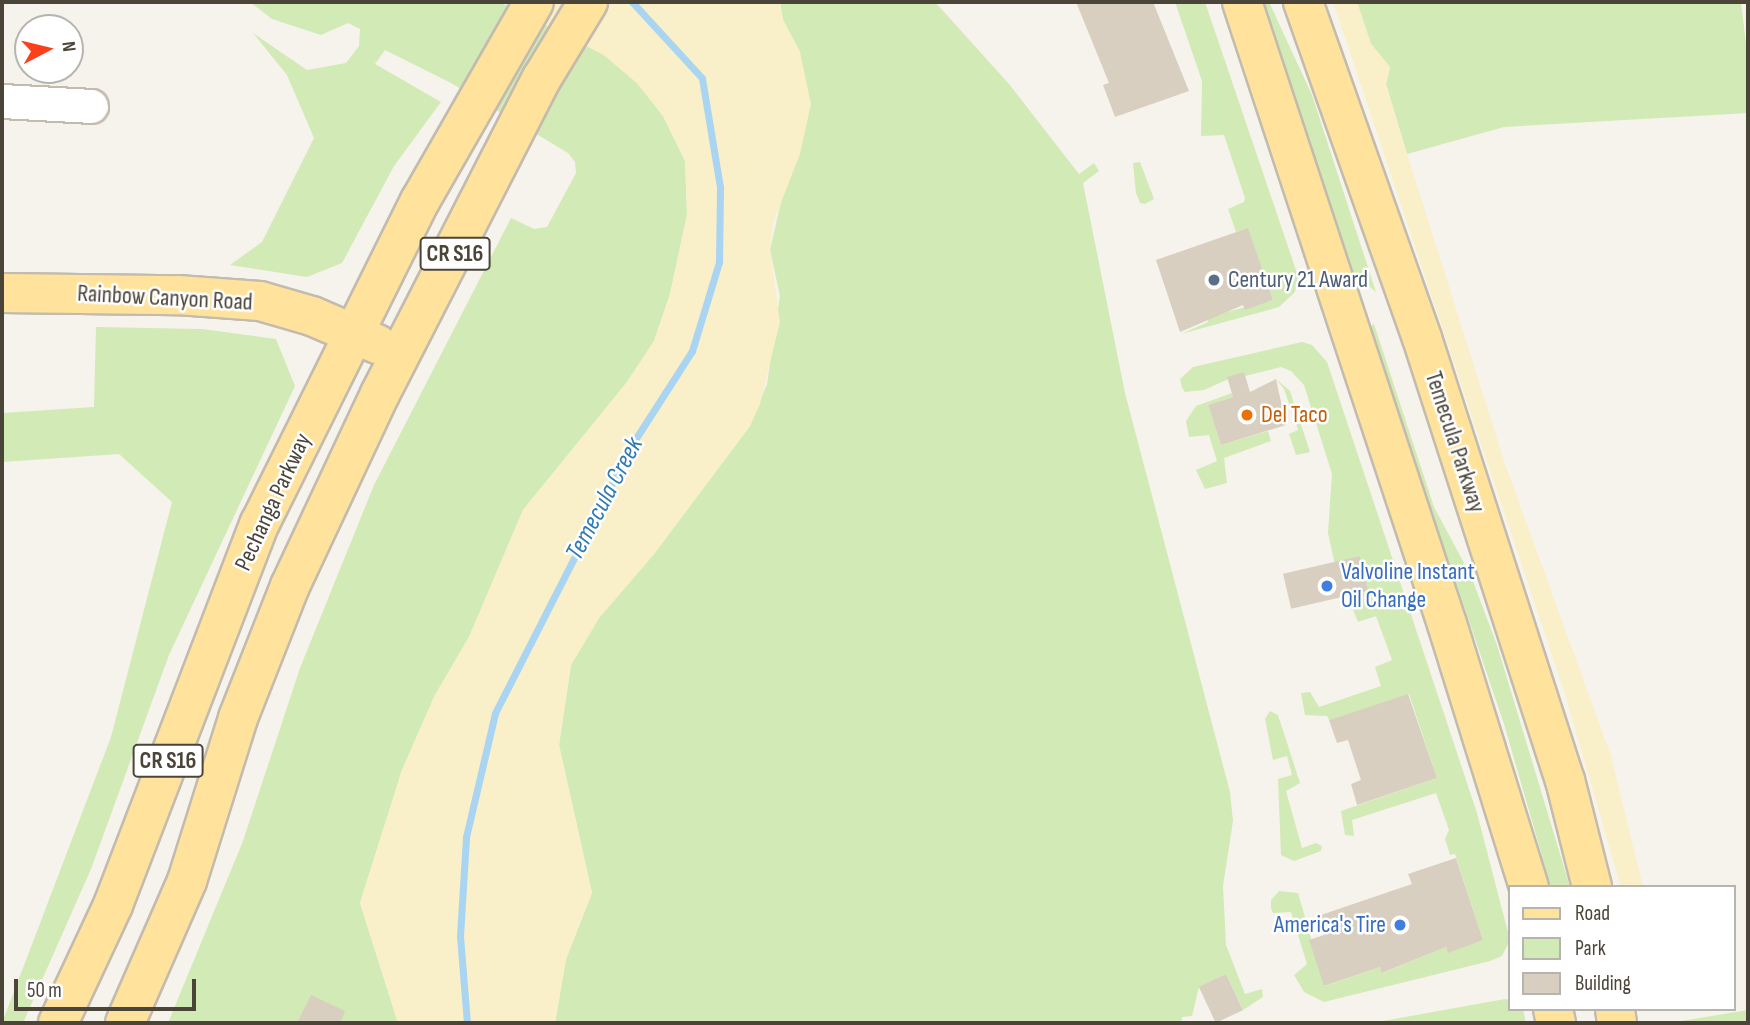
<!DOCTYPE html>
<html>
<head>
<meta charset="utf-8">
<style>
	body { margin:0 }
	#map { position:relative; width:1750px; height:1025px; overflow:hidden; background:#f6f3ec; font-family:"Sofia Sans Condensed",sans-serif }
	div>[style] { position:absolute }
	[style*='--x'] { left:calc(var(--x)*1px); top:calc(var(--y)*1px); width:calc(var(--w)*1px); rotate:calc(var(--a)*1deg) }
	.green>* { inset:0; background:#d2eab5 }
	.sand>* { inset:0; background:#f9efc9 }
	.stream>* { height:7px; margin:-3.5px; padding:0 3.5px; transform-origin:3.5px; border-radius:3.5px; background:#a9d4f2 }
	.building>* { inset:0; background:#d8cfc1; transform-origin:0 0 }
	.roads { filter:drop-shadow(2px 0 #c2bbae) drop-shadow(-2px 0 #c2bbae) drop-shadow(0 2px #c2bbae) drop-shadow(0 -2px #c2bbae) }
	.minor>* { height:33px; margin:-16.5px; padding:0 16.5px; transform-origin:16.5px; border-radius:16.5px; background:#fff }
	.major>* { height:38px; margin:-19px; padding:0 19px; transform-origin:19px; border-radius:19px; background:#ffe39c }
	.dots>* { width:19px; height:19px; translate:-50% -50%; box-sizing:border-box; border:4px solid #fff; border-radius:50% }
	span { translate:-50% -50%; white-space:nowrap; text-align:center; line-height:1.15; -webkit-text-stroke:5px #fff; paint-order:stroke }
	.shield-label span { padding:2px 5px; background:#fff; border:2px solid; border-radius:5px; -webkit-text-stroke-width:0 }
	.shield-label { font-size:23px; color:#4b4439; font-weight:700 }
	.service-label { font-size:24px; color:#4e5e75 }
	.left { translate:0 -50%; text-align:left }
	.street-label { font-size:24px; color:#4b4439 }
	.food-label { font-size:24px; color:#c56008 }
	.shop-label { font-size:24px; color:#366cbe }
	.right { translate:-100% -50%; text-align:right }
	.water-label { font-size:26px; color:#2e7ab2; font-style:italic }
	.frame { position:absolute; inset:0; border:4px solid #4b4439; pointer-events:none }
	.legend { position:absolute; left:1508px; top:885px; width:228px; height:126px; box-sizing:border-box; background:#fff; border:2px solid #b7b4b0; margin:0; padding:9px 12px; list-style:none; font-size:21px; color:#4b4439 }
	.legend li { display:flex; align-items:center; gap:14px; height:35px }
	.legend b { width:35px; border:2px solid #b7b4b0 }
	.north { position:absolute; left:14px; top:14px; width:70px; height:70px; box-sizing:border-box; background:#fff; border:2px solid #b7b4b0; border-radius:50%; rotate:83deg; font-size:19px; font-weight:700; line-height:28px; text-align:center; color:#4b4439 }
	.north::after { content:''; display:block; margin:auto; width:24px; height:32px; background:#fc3f1d; clip-path:polygon(50% 0,100% 100%,50% 72%,0 100%) }
	.scale { position:absolute; left:14px; top:979px; width:182px; height:32px; box-sizing:border-box; border:4px solid #4b4439; border-top:0; padding-left:9px; font-size:21px; line-height:24px; white-space:nowrap; color:#4b4439; -webkit-text-stroke:5px #fff; paint-order:stroke }
</style>
</head>
<body>
<div id="map">
	<div class="green">
		<i style="clip-path:polygon(250px 2px,500px 2px,604px 55px,637px 83px,663px 116px,685px 161px,687px 215px,670px 294px,654px 341px,627px 382px,523px 510px,469px 637px,435px 695px,402px 770px,360px 903px,398px 1023px,168px 1023px,243px 841px,300px 668px,374px 485px,511px 218px,534px 229px,547px 227px,576px 173px,575px 162px,568px 153px,451px 83px,385px 50px,375px 64px,441px 102px,394px 166px,342px 263px,307px 277px,230px 265px,262px 242px,314px 138px,287px 75px,253px 33px,307px 70px,346px 63px,359px 46px,360px 29px,348px 23px,321px 35px,272px 19px)"></i>
		<i style="clip-path:polygon(780px 2px,935px 2px,1009px 84px,1079px 174px,1094px 163px,1099px 171px,1083px 183px,1125px 393px,1230px 792px,1233px 821px,1223px 886px,1226px 945px,1245px 994px,1262px 989px,1263px 997px,1243px 1010px,1226px 974px,1199px 987px,1192px 1016px,1182px 1017px,1181px 1023px,555px 1023px,566px 959px,592px 893px,559px 745px,571px 665px,599px 618px,654px 554px,750px 426px,767px 384px,780px 296px,770px 250px,783px 193px,800px 52px,783px 20px)"></i>
		<i style="clip-path:polygon(1175px 2px,1205px 2px,1298px 276px,1295px 292px,1279px 307px,1181px 334px,1208px 322px,1207px 317px,1273px 300px,1248px 229px,1236px 232px,1228px 209px,1244px 202px,1245px 198px,1224px 135px,1201px 136px,1202px 81px)"></i>
		<i style="clip-path:polygon(1261px 2px,1269px 2px,1312px 95px,1376px 292px,1350px 271px)"></i>
		<i style="clip-path:polygon(1357px 2px,1741px 2px,1748px 60px,1748px 113px,1504px 127px,1407px 154px,1386px 84px,1390px 67px,1371px 44px)"></i>
		<i style="clip-path:polygon(1140px 162px,1154px 199px,1145px 204px,1140px 203px,1136px 193px,1133px 163px)"></i>
		<i style="clip-path:polygon(1374px 324px,1434px 507px,1471px 576px,1497px 645px,1570px 887px,1551px 887px,1504px 724px,1369px 327px)"></i>
		<i style="clip-path:polygon(96px 327px,202px 329px,276px 339px,295px 386px,169px 655px,91px 869px,23px 1023px,2px 1023px,111px 737px,172px 502px,119px 454px,2px 462px,2px 413px,94px 407px)"></i>
		<i style="clip-path:polygon(1302px 342px,1312px 345px,1327px 362px,1477px 813px,1510px 940px,1502px 956px,1490px 961px,1324px 1002px,1304px 992px,1294px 975px,1307px 964px,1291px 912px,1273px 913px,1271px 908px,1271px 900px,1279px 891px,1298px 893px,1325px 986px,1380px 967px,1383px 973px,1446px 947px,1448px 952px,1483px 940px,1455px 854px,1450px 855px,1445px 839px,1449px 830px,1436px 793px,1352px 820px,1354px 836px,1345px 835px,1341px 811px,1437px 778px,1409px 694px,1329px 720px,1327px 716px,1305px 715px,1301px 693px,1310px 692px,1319px 707px,1381px 686px,1375px 667px,1392px 660px,1376px 616px,1358px 622px,1348px 598px,1368px 591px,1360px 556px,1335px 564px,1333px 556px,1328px 533px,1332px 474px,1304px 385px,1291px 371px,1281px 367px,1245px 376px,1244px 372px,1204px 390px,1185px 392px,1182px 388px,1180px 379px,1193px 367px)"></i>
		<i style="clip-path:polygon(1276px 379px,1290px 391px,1310px 452px,1296px 455px,1289px 434px,1298px 430px,1284px 389px)"></i>
		<i style="clip-path:polygon(1232px 393px,1233px 397px,1208px 405px,1221px 445px,1268px 431px,1271px 441px,1224px 458px,1227px 483px,1205px 489px,1196px 470px,1217px 461px,1209px 435px,1189px 437px,1186px 421px,1196px 406px)"></i>
		<i style="clip-path:polygon(1270px 711px,1278px 715px,1300px 783px,1286px 791px,1302px 848px,1316px 843px,1322px 846px,1321px 851px,1294px 861px,1281px 855px,1278px 779px,1292px 775px,1287px 756px,1273px 760px,1265px 719px)"></i>
		<i style="clip-path:polygon(1505px 999px,1510px 1000px,1510px 1009px,1523px 1009px,1526px 1023px,1372px 1023px)"></i>
		<i style="clip-path:polygon(1748px 1010px,1748px 1023px,1669px 1023px)"></i>
	</div>
	<div class="sand">
		<i style="clip-path:polygon(500px 2px,780px 2px,783px 20px,800px 52px,811px 104px,800px 154px,773px 223px,770px 250px,780px 322px,760px 404px,750px 426px,654px 554px,599px 618px,571px 665px,559px 745px,592px 893px,566px 959px,555px 1023px,398px 1023px,360px 903px,402px 770px,435px 695px,469px 637px,523px 510px,627px 382px,654px 341px,670px 294px,687px 215px,685px 160px,663px 116px,637px 83px,604px 55px)"></i>
		<i style="clip-path:polygon(1333px 2px,1357px 2px,1371px 44px,1390px 67px,1386px 84px,1402px 138px,1504px 461px,1611px 756px,1643px 887px,1621px 887px,1565px 694px)"></i>
	</div>
	<div class="stream">
		<i style="--x:467;--y:1023;--w:87;--a:-94.6"></i>
		<i style="--x:460;--y:936;--w:99;--a:-86.5"></i>
		<i style="--x:466;--y:837;--w:127;--a:-76.8"></i>
		<i style="--x:495;--y:713;--w:300;--a:-63"></i>
		<i style="--x:631;--y:446;--w:113;--a:-57.3"></i>
		<i style="--x:692;--y:351;--w:93;--a:-73.1"></i>
		<i style="--x:719;--y:262;--w:75;--a:-89.2"></i>
		<i style="--x:720;--y:187;--w:110;--a:-99.4"></i>
		<i style="--x:702;--y:78;--w:103;--a:-132.6"></i>
	</div>
	<div class="building">
		<i style="clip-path:polygon(1076px 2px,1153px 2px,1189px 91px,1115px 117px,1103px 85px,1109px 83px)"></i>
		<i style="clip-path:polygon(1248px 228px,1273px 300px,1245px 310px,1243px 305px,1180px 332px,1156px 260px)"></i>
		<i style="clip-path:polygon(1244px 372px,1250px 392px,1276px 379px,1286px 425px,1221px 445px,1208px 405px,1233px 397px,1227px 377px)"></i>
		<i style="left:1360px;top:556px;width:36px;height:79px;rotate:77deg"></i>
		<i style="clip-path:polygon(1408px 694px,1437px 778px,1357px 805px,1351px 784px,1361px 780px,1348px 740px,1337px 743px,1329px 720px)"></i>
		<i style="clip-path:polygon(1456px 858px,1483px 940px,1448px 953px,1446px 947px,1382px 973px,1380px 967px,1324px 986px,1309px 940px,1324px 935px,1318px 916px,1412px 884px,1408px 874px)"></i>
		<i style="left:1226px;top:974px;width:40px;height:30px;rotate:65deg"></i>
		<i style="clip-path:polygon(311px 995px,345px 1011px,340px 1023px,297px 1023px)"></i>
	</div>
	<div class="roads">
		<div class="minor">
			<i style="--x:2;--y:101;--w:89;--a:3.2"></i>
		</div>
		<div class="major">
			<i style="--x:1242;--y:2;--w:655;--a:71.76"></i>
			<i style="--x:1447;--y:624;--w:275;--a:72.7"></i>
			<i style="--x:1303;--y:2;--w:356;--a:70.5"></i>
			<i style="--x:1422;--y:338;--w:465;--a:72.1"></i>
			<i style="--x:1565;--y:780;--w:110;--a:75.8"></i>
			<i style="--x:2;--y:293;--w:176;--a:0.7"></i>
			<i style="--x:178;--y:295;--w:82;--a:4.2"></i>
			<i style="--x:260;--y:301;--w:54;--a:16.1"></i>
			<i style="--x:312;--y:316;--w:71;--a:23.3"></i>
			<i style="--x:1553;--y:1009;--w:14;--a:78"></i>
			<i style="--x:1615;--y:1009;--w:14;--a:82"></i>
			<i style="--x:58;--y:1023;--w:130;--a:-65"></i>
			<i style="--x:113;--y:905;--w:409;--a:-69"></i>
			<i style="--x:260;--y:523;--w:360;--a:-63.6"></i>
			<i style="--x:420;--y:201;--w:229;--a:-60.2"></i>
			<i style="--x:125;--y:1023;--w:155;--a:-66.4"></i>
			<i style="--x:187;--y:881;--w:171;--a:-72.6"></i>
			<i style="--x:238;--y:718;--w:142;--a:-68.5"></i>
			<i style="--x:290;--y:586;--w:212;--a:-64.9"></i>
			<i style="--x:380;--y:394;--w:355;--a:-62.9"></i>
			<i style="--x:542;--y:78;--w:89;--a:-58.8"></i>
		</div>
	</div>
	<div class="dots">
		<i style="left:1214px;top:280px;background:#5c6f8a"></i>
		<i style="left:1247px;top:415px;background:#e8710a"></i>
		<i style="left:1327px;top:586px;background:#3f7fe0"></i>
		<i style="left:1400px;top:925px;background:#3f7fe0"></i>
	</div>
	<div class="shield-label">
		<span style="left:455px;top:254px">CR S16</span>
		<span style="left:168px;top:761px">CR S16</span>
	</div>
	<div class="service-label">
		<span class="left" style="left:1228px;top:280px">Century 21 Award</span>
	</div>
	<div class="street-label">
		<span style="left:165px;top:298px;rotate:3deg">Rainbow Canyon Road</span>
		<span style="left:1455px;top:442px;rotate:72deg">Temecula Parkway</span>
		<span style="left:273px;top:502px;rotate:-65deg">Pechanga Parkway</span>
	</div>
	<div class="food-label">
		<span class="left" style="left:1261px;top:415px">Del Taco</span>
	</div>
	<div class="shop-label">
		<span class="left" style="left:1341px;top:586px">Valvoline Instant<br>Oil Change</span>
		<span class="right" style="left:1386px;top:925px">America's Tire</span>
	</div>
	<div class="water-label">
		<span style="left:605px;top:499px;rotate:-62deg">Temecula Creek</span>
	</div>
	<div class="frame"></div>
	<ul class="legend">
	<li><b style="height:9px;background:#ffe39c"></b>Road</li>
	<li><b style="height:19px;background:#d2eab5"></b>Park</li>
	<li><b style="height:19px;background:#d8cfc1"></b>Building</li>
	</ul>
	<div class="north">N</div>
	<div class="scale">50 m</div>
</div>
</body>
</html>
